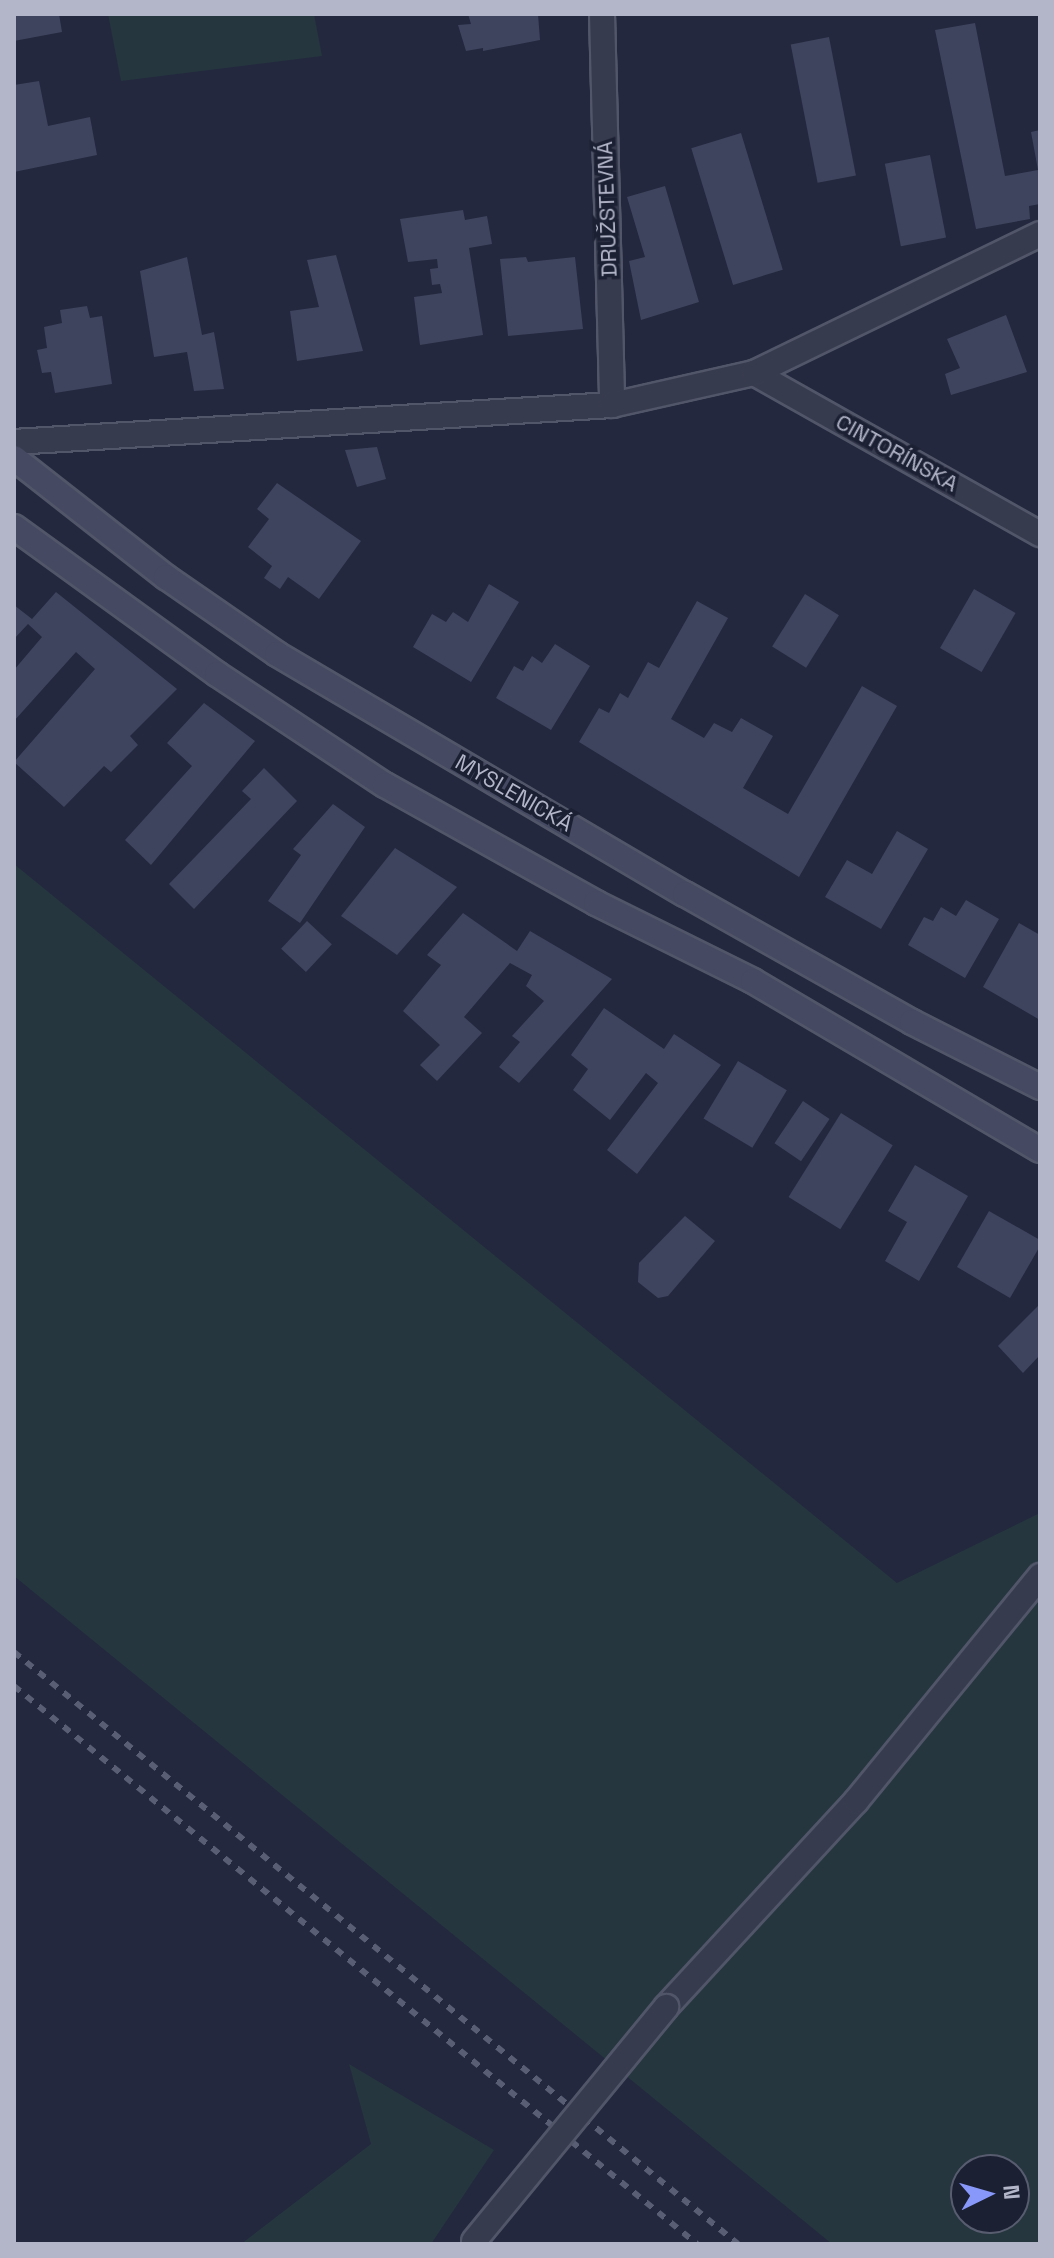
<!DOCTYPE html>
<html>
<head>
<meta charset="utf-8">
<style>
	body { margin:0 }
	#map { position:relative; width:1054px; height:2258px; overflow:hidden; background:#23283e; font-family:"Space Grotesk",sans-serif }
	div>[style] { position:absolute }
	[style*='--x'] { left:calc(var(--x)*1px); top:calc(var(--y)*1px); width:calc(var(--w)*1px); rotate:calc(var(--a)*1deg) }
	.green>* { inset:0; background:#25363f }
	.building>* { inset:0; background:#3f445e; transform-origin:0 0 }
	.roads { filter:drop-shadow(2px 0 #525669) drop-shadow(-2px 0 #525669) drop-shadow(0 2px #525669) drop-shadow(0 -2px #525669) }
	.street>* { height:24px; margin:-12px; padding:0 12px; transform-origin:12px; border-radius:12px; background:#373b4e }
	.secondary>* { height:24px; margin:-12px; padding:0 12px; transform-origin:12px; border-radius:12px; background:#454961 }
	.rail>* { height:6px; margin-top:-3px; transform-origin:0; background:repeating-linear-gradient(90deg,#595e75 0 8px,transparent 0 16px) }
	.bridges { filter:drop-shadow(2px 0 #525669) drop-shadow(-2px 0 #525669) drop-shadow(0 2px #525669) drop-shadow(0 -2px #525669) }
	.street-bridge>* { height:24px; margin:-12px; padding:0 12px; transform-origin:12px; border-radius:12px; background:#373b4e }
	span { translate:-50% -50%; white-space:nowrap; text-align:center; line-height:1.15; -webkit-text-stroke:7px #1c2033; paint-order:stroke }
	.street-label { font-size:22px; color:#b3b6c9 }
	.frame { position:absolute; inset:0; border:16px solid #b3b6c9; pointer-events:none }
	.north { position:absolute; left:950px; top:2154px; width:80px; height:80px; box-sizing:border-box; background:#1c2033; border:2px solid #585c6f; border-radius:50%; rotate:85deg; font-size:22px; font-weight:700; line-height:32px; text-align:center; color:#b3b6c9 }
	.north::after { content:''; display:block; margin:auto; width:28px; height:36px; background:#8797fa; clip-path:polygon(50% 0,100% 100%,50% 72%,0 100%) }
</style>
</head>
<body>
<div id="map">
	<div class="green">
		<i style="clip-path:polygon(108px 14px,314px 14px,322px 56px,121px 81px)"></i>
		<i style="clip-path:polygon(evenodd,14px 864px,897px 1583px,1040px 1513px,1040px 2244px,832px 2244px,14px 1576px,14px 864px,966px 2170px,1014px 2170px,1014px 2218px,966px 2218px,966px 2170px)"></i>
		<i style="clip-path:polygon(349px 2064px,494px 2150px,431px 2244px,241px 2244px,371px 2144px)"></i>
	</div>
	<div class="building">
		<i style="clip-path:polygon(14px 14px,59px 14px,62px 32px,14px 41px)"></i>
		<i style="clip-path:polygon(468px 14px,538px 14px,540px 40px,483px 51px,483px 48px,466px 51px,458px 25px,471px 24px)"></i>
		<i style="clip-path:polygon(975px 23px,1005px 176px,1038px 170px,1031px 132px,1040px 130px,1040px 204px,1029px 206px,1030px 219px,976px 229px,935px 30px)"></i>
		<i style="left:829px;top:37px;width:141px;height:39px;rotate:79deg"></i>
		<i style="clip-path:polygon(39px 81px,48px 126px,90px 117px,97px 155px,14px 172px,14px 85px)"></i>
		<i style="left:741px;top:133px;width:143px;height:52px;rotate:73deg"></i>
		<i style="left:930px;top:155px;width:84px;height:46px;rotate:79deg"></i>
		<i style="clip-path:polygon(665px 186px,699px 302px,641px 320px,629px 261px,645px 257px,627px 197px)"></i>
		<i style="clip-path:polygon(463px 210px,465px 220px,487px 216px,492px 244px,469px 248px,483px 335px,420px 345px,414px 297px,442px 293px,440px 284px,432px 285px,430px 269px,438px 268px,437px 259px,408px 262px,400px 219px)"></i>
		<i style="clip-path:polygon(336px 255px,363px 351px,297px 361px,290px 311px,319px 307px,307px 260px)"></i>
		<i style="clip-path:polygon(187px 257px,202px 335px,214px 332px,224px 389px,194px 391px,187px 352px,154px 357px,140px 271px)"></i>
		<i style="clip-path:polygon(526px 257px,528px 262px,575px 257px,583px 329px,508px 336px,500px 259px)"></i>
		<i style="clip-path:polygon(87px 306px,90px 318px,102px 316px,112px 384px,55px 393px,51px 372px,42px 373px,37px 350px,47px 348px,44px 327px,62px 323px,60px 310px)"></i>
		<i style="clip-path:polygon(1006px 315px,1027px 372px,951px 395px,945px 374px,960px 368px,947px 339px)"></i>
		<i style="clip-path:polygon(377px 447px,386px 479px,357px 487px,345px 450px)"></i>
		<i style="clip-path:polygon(277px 483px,361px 541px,319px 599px,288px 577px,280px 589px,264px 578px,272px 566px,248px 547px,269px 519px,257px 509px)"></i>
		<i style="clip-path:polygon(489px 584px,519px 602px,471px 682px,413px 647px,432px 614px,446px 622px,453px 612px,468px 622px)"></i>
		<i style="left:974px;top:589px;width:48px;height:68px;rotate:30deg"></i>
		<i style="clip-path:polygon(56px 592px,177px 689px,130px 736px,138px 745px,111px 772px,104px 766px,64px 807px,14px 762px,95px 669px,76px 652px,14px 721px,14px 670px,42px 637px,28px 624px,14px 639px,14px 605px,32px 619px)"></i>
		<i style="left:805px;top:594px;width:40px;height:62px;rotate:32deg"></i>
		<i style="clip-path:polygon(697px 601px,728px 618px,671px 719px,704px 738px,714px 723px,732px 732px,741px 718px,773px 736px,743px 788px,788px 814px,862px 686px,897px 706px,799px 877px,579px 742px,599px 708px,609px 713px,620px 693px,628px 698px,648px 662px,659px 668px)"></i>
		<i style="clip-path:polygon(555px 644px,590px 666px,551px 730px,496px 698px,514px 666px,523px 671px,532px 656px,542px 663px)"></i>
		<i style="clip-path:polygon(204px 703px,255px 741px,151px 865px,125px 840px,192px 766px,167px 743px)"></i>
		<i style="clip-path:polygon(264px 768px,297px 801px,194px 909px,169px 884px,251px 799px,242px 791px)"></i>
		<i style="clip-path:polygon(333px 804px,365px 827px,300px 923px,268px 901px,301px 855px,293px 849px)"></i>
		<i style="clip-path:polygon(897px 831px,928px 849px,881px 929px,825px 897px,847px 860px,872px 874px)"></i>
		<i style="clip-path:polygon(395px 848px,457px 887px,397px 955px,341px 916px)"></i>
		<i style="clip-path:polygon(966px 900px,999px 919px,965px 978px,908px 945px,924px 917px,933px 921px,941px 907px,956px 916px)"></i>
		<i style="clip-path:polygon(463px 913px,517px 951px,530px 931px,612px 979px,519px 1083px,499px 1067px,520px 1042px,512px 1036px,544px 1001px,526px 986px,532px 975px,510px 963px,464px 1017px,482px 1033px,437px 1081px,420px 1065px,440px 1045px,403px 1011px,441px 965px,427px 955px)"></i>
		<i style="left:307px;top:921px;width:34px;height:38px;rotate:43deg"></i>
		<i style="clip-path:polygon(1019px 923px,1040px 935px,1040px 1020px,983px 987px)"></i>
		<i style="clip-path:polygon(604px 1008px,664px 1049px,674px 1034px,721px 1065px,637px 1174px,607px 1150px,658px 1083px,646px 1073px,610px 1120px,573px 1090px,588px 1069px,571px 1055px)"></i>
		<i style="left:738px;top:1061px;width:57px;height:67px;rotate:31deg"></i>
		<i style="left:803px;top:1101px;width:32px;height:51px;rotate:34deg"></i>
		<i style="left:841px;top:1113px;width:61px;height:99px;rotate:32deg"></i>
		<i style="clip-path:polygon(915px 1165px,968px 1196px,919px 1281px,885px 1261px,907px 1222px,888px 1211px)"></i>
		<i style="clip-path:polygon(989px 1211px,1040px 1240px,1040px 1246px,1010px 1298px,957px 1267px)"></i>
		<i style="clip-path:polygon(685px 1216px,715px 1241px,668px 1296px,658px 1298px,638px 1282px,639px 1263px)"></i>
		<i style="clip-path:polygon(1040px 1304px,1040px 1355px,1023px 1373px,998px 1346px)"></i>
	</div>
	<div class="roads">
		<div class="street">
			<i style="--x:602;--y:14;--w:391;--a:88.5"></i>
			<i style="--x:754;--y:373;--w:328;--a:29.4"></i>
			<i style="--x:14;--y:442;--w:599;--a:-3.54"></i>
			<i style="--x:612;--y:405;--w:146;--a:-12.7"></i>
			<i style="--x:754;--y:373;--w:318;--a:-25.9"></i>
			<i style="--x:666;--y:2007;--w:280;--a:-47.3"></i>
			<i style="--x:856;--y:1801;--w:291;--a:-50.7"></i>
		</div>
		<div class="secondary">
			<i style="--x:14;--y:458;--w:193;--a:38.1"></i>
			<i style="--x:166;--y:577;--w:135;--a:34.7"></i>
			<i style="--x:277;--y:654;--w:473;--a:30.5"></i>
			<i style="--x:685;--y:894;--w:261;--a:29.4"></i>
			<i style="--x:912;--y:1022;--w:144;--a:26.9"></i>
			<i style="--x:14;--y:527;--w:251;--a:35.9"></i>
			<i style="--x:217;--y:674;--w:201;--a:33.5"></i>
			<i style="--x:385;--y:785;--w:242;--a:29.2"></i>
			<i style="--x:596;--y:903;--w:175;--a:26.4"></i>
			<i style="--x:753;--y:981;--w:333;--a:30.5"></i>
		</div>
	</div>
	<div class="rail">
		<i style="--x:14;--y:1652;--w:935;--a:39.27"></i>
		<i style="--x:14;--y:1686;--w:882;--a:39.25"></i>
	</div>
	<div class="bridges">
		<div class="street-bridge">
			<i style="--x:474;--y:2241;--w:303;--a:-50.6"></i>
		</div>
	</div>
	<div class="street-label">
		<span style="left:607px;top:209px;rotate:-92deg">DRUŽSTEVNÁ</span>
		<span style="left:897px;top:453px;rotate:29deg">CINTORÍNSKA</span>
		<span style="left:514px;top:793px;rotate:30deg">MYSLENICKÁ</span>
	</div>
	<div class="frame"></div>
	<div class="north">N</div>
</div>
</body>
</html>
